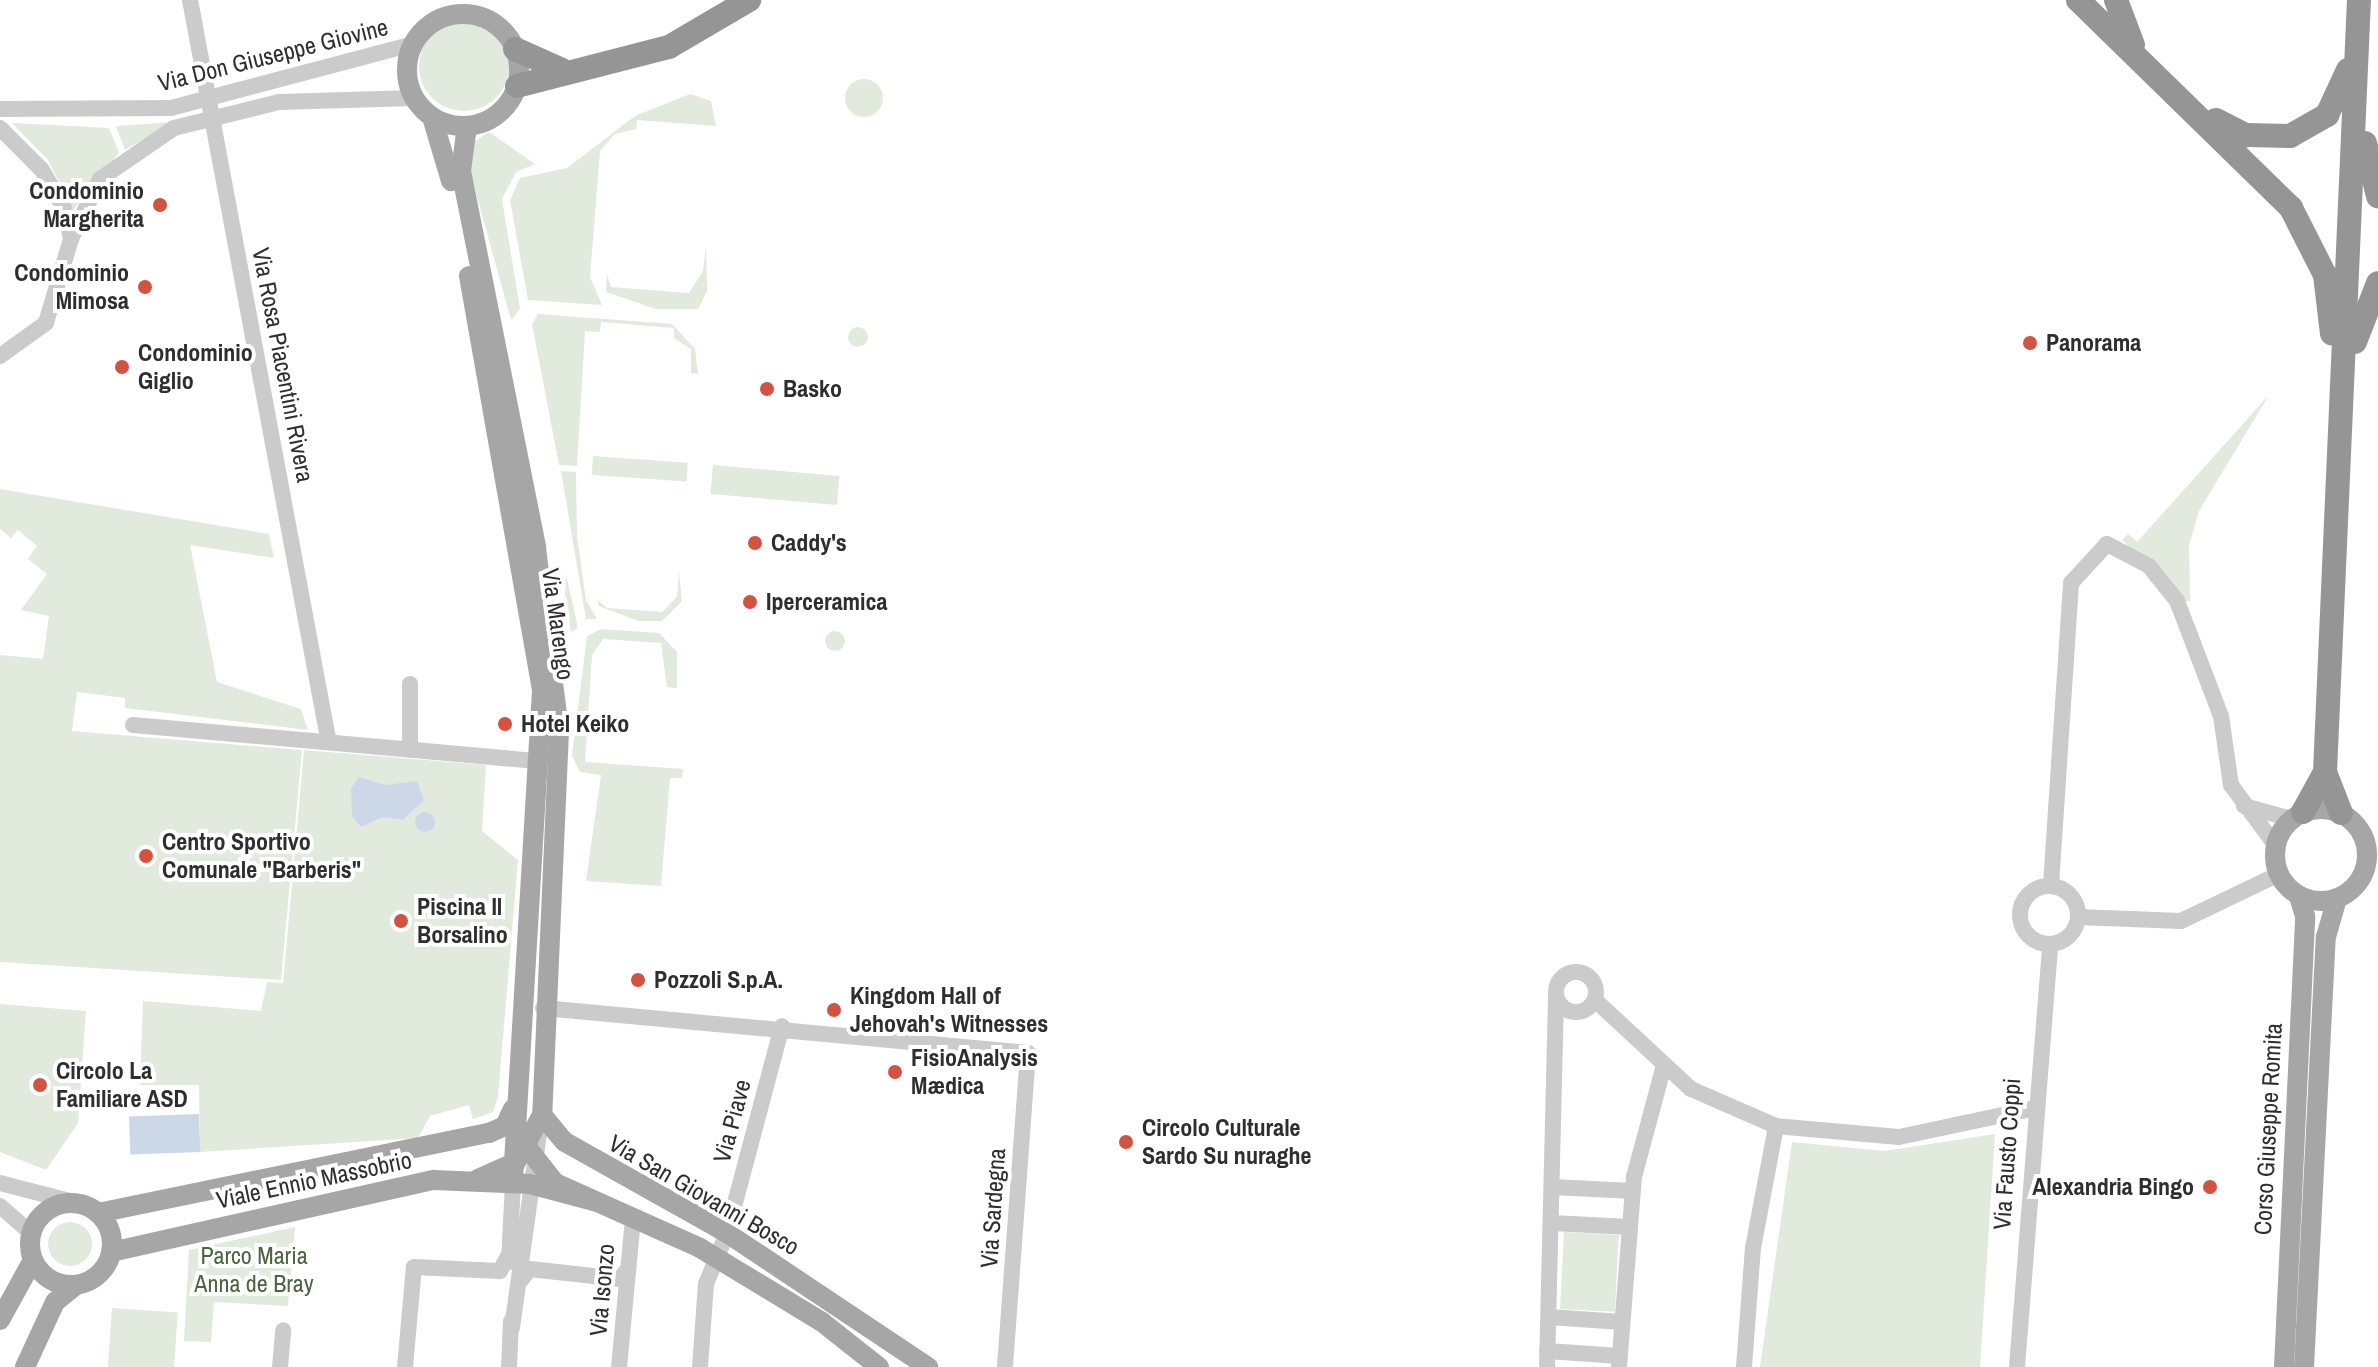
<!DOCTYPE html>
<html>
<head>
<meta charset="utf-8">
<style>
	body { margin:0 }
	#map { position:relative; width:2378px; height:1367px; overflow:hidden; background:#fff; font-family:"Archivo Narrow",sans-serif }
	div>[style] { position:absolute }
	[style*='--x'] { left:calc(var(--x)*1px); top:calc(var(--y)*1px); width:calc(var(--w)*1px); rotate:calc(var(--a)*1deg) }
	.green>* { inset:0; background:#e2eade; transform-origin:0 0 }
	.round { border-radius:50% }
	.water>* { inset:0; background:#ccd8e8; transform-origin:0 0 }
	.minor>* { height:16px; margin:-8px; padding:0 8px; transform-origin:8px; border-radius:8px; background:#cbcbcb }
	.minor>.ring { margin:-8px; padding:0; box-sizing:content-box; background:none; border:16px solid #cbcbcb; border-radius:50% }
	.major>* { height:20px; margin:-10px; padding:0 10px; transform-origin:10px; border-radius:10px; background:#a6a6a6 }
	.major>.ring { margin:-10px; padding:0; box-sizing:content-box; background:none; border:20px solid #a6a6a6; border-radius:50% }
	.highway>* { height:24px; margin:-12px; padding:0 12px; transform-origin:12px; border-radius:12px; background:#959595 }
	.dots>* { width:22px; height:22px; translate:-50% -50%; box-sizing:border-box; border:4px solid #fff; border-radius:50% }
	span { translate:-50% -50%; white-space:nowrap; text-align:center; line-height:1.15; -webkit-text-stroke:8px #fff; paint-order:stroke }
	.street-label { font-size:24px; color:#2e2e2e }
	.poi-label { font-size:24px; color:#2e2e2e; font-weight:700 }
	.right { translate:-100% -50%; text-align:right }
	.left { translate:0 -50%; text-align:left }
	.park-label { font-size:24px; color:#4b6540 }
</style>
</head>
<body>
<div id="map">
	<div class="green">
		<i class="round" style="left:419px;top:21px;width:90px;height:90px"></i>
		<i class="round" style="left:845px;top:79px;width:38px;height:38px"></i>
		<i style="clip-path:polygon(690px 94px,711px 101px,716px 126px,637px 120px,636px 129px,615px 134px,600px 151px,590px 277px,602px 305px,528px 300px,510px 200px,520px 178px,567px 168px,635px 116px)"></i>
		<i style="clip-path:polygon(174px 122px,125px 150px,116px 126px)"></i>
		<i style="clip-path:polygon(12px 123px,109px 128px,119px 153px,73px 210px,48px 160px)"></i>
		<i style="clip-path:polygon(489px 132px,535px 164px,516px 172px,502px 199px,520px 309px,511px 320px,469px 168px,472px 143px)"></i>
		<i style="clip-path:polygon(706px 246px,707px 291px,698px 309px,656px 309px,606px 292px,607px 274px,611px 287px,689px 293px,703px 271px)"></i>
		<i style="clip-path:polygon(538px 314px,672px 324px,695px 349px,698px 374px,691px 373px,691px 349px,674px 338px,674px 328px,601px 322px,600px 332px,585px 331px,577px 466px,559px 465px,532px 324px)"></i>
		<i class="round" style="left:848px;top:327px;width:20px;height:20px"></i>
		<i style="clip-path:polygon(2269px 395px,2199px 511px,2189px 545px,2190px 601px,2183px 602px,2122px 540px,2128px 534px,2137px 542px)"></i>
		<i style="left:593px;top:456px;width:95px;height:19px;rotate:4deg"></i>
		<i style="left:713px;top:465px;width:127px;height:29px;rotate:5deg"></i>
		<i style="clip-path:polygon(561px 471px,576px 472px,577px 536px,586px 600px,597px 619px,586px 619px)"></i>
		<i style="clip-path:polygon(0 489px,269px 534px,274px 558px,190px 545px,217px 682px,301px 709px,308px 730px,125px 708px,125px 698px,77px 692px,72px 731px,302px 750px,281px 980px,0 962px,0 655px,43px 659px,49px 616px,21px 610px,47px 574px,28px 559px,37px 546px,18px 530px,11px 538px,0 529px)"></i>
		<i style="clip-path:polygon(679px 571px,682px 601px,662px 621px,638px 621px,599px 606px,597px 600px,607px 608px,662px 612px,677px 597px)"></i>
		<i style="clip-path:polygon(566px 574px,578px 628px,571px 632px,565px 594px)"></i>
		<i style="clip-path:polygon(601px 629px,659px 633px,677px 652px,677px 688px,667px 687px,661px 643px,603px 639px,592px 655px,585px 762px,683px 769px,682px 778px,670px 778px,661px 886px,586px 881px,601px 775px,580px 772px,572px 756px,587px 636px)"></i>
		<i class="round" style="left:825px;top:631px;width:20px;height:20px"></i>
		<i style="clip-path:polygon(304px 750px,486px 765px,482px 831px,518px 860px,498px 1097px,493px 1112px,473px 1119px,469px 1105px,430px 1116px,418px 1138px,200px 1152px,199px 1085px,140px 1085px,143px 1001px,261px 1011px,267px 982px,283px 983px)"></i>
		<i style="clip-path:polygon(0 1004px,86px 1011px,78px 1123px,46px 1170px,0 1152px)"></i>
		<i style="clip-path:polygon(1995px 1134px,1980px 1367px,1760px 1367px,1792px 1142px,1884px 1151px)"></i>
		<i class="round" style="left:48px;top:1222px;width:44px;height:44px"></i>
		<i style="clip-path:polygon(295px 1227px,288px 1306px,214px 1302px,211px 1342px,184px 1341px,189px 1250px)"></i>
		<i style="left:1564px;top:1232px;width:55px;height:77px;rotate:3deg"></i>
		<i style="left:112px;top:1308px;width:66px;height:59px;rotate:4deg"></i>
	</div>
	<div class="water">
		<i style="clip-path:polygon(359px 777px,385px 785px,417px 781px,424px 800px,403px 820px,383px 817px,361px 827px,352px 816px,351px 788px)"></i>
		<i class="round" style="left:415px;top:812px;width:20px;height:20px"></i>
		<i style="left:199px;top:1114px;width:38px;height:70px;rotate:88deg"></i>
	</div>
	<div class="minor">
		<i style="--x:190;--y:0;--w:751;--a:79.41"></i>
		<i style="--x:0;--y:109;--w:171;--a:-0.3"></i>
		<i style="--x:171;--y:108;--w:250;--a:-14.8"></i>
		<i style="--x:0;--y:128;--w:59;--a:45"></i>
		<i style="--x:42;--y:170;--w:44;--a:59.9"></i>
		<i style="--x:64;--y:208;--w:32;--a:77"></i>
		<i style="--x:71;--y:239;--w:88;--a:106.6"></i>
		<i style="--x:46;--y:323;--w:57;--a:144.3"></i>
		<i style="--x:71;--y:239;--w:67;--a:-64.2"></i>
		<i style="--x:100;--y:179;--w:90;--a:-34.6"></i>
		<i style="--x:174;--y:128;--w:108;--a:-13.9"></i>
		<i style="--x:279;--y:102;--w:135;--a:-1.7"></i>
		<i style="--x:410;--y:684;--w:63;--a:90"></i>
		<i style="--x:133;--y:725;--w:409;--a:5.1"></i>
		<i style="--x:2244;--y:806;--w:50;--a:15.2"></i>
		<i style="--x:2051;--y:885;--w:303;--a:-86.2"></i>
		<i style="--x:2071;--y:583;--w:53;--a:-47.3"></i>
		<i style="--x:2107;--y:544;--w:47;--a:27.6"></i>
		<i style="--x:2149;--y:566;--w:45;--a:51.3"></i>
		<i style="--x:2177;--y:601;--w:123;--a:69.1"></i>
		<i style="--x:2221;--y:716;--w:70;--a:81.8"></i>
		<i style="--x:2231;--y:785;--w:76;--a:53.6"></i>
		<i class="ring" style="left:2020px;top:886px;width:42px;height:42px"></i>
		<i style="--x:2078;--y:917;--w:103;--a:2.2"></i>
		<i style="--x:2181;--y:921;--w:109;--a:-25.6"></i>
		<i class="ring" style="left:1556px;top:972px;width:24px;height:24px"></i>
		<i style="--x:1595;--y:1000;--w:131;--a:42.8"></i>
		<i style="--x:1691;--y:1089;--w:93;--a:23.5"></i>
		<i style="--x:1776;--y:1126;--w:123;--a:5.1"></i>
		<i style="--x:1899;--y:1137;--w:139;--a:-12"></i>
		<i style="--x:543;--y:1008;--w:487;--a:5.3"></i>
		<i style="--x:1028;--y:1053;--w:315;--a:94.2"></i>
		<i style="--x:0;--y:1183;--w:81;--a:14.4"></i>
		<i style="--x:1553;--y:1187;--w:80;--a:2.9"></i>
		<i style="--x:0;--y:1206;--w:41;--a:41.1"></i>
		<i style="--x:1552;--y:1223;--w:77;--a:3"></i>
		<i style="--x:509;--y:1262;--w:80;--a:-87.1"></i>
		<i style="--x:521;--y:1280;--w:14;--a:-51"></i>
		<i style="--x:530;--y:1269;--w:91;--a:6.3"></i>
		<i style="--x:620;--y:1279;--w:11;--a:-52"></i>
		<i style="--x:1549;--y:1317;--w:73;--a:3.9"></i>
		<i style="--x:512;--y:1328;--w:210;--a:-82.1"></i>
		<i style="--x:1547;--y:1351;--w:73;--a:3.9"></i>
		<i style="--x:280;--y:1367;--w:37;--a:-85"></i>
		<i style="--x:405;--y:1367;--w:100;--a:-84.9"></i>
		<i style="--x:414;--y:1267;--w:86;--a:2.7"></i>
		<i style="--x:500;--y:1271;--w:19;--a:-62"></i>
		<i style="--x:509;--y:1367;--w:46;--a:-87.5"></i>
		<i style="--x:619;--y:1367;--w:150;--a:-84.6"></i>
		<i style="--x:700;--y:1367;--w:83;--a:-85.9"></i>
		<i style="--x:706;--y:1284;--w:55;--a:-67.6"></i>
		<i style="--x:727;--y:1233;--w:214;--a:-75.1"></i>
		<i style="--x:1547;--y:1367;--w:371;--a:-88.6"></i>
		<i style="--x:1619;--y:1367;--w:191;--a:-85.5"></i>
		<i style="--x:1634;--y:1177;--w:112;--a:-75"></i>
		<i style="--x:1744;--y:1367;--w:119;--a:-85.7"></i>
		<i style="--x:1753;--y:1248;--w:124;--a:-79.3"></i>
		<i style="--x:2017;--y:1367;--w:424;--a:-85.5"></i>
	</div>
	<div class="major">
		<i class="ring" style="left:407px;top:14px;width:92px;height:92px"></i>
		<i style="--x:432;--y:117;--w:67;--a:73.5"></i>
		<i style="--x:467;--y:126;--w:45;--a:97.6"></i>
		<i style="--x:461;--y:171;--w:384;--a:78.7"></i>
		<i style="--x:536;--y:548;--w:184;--a:82.8"></i>
		<i style="--x:559;--y:731;--w:384;--a:92.5"></i>
		<i style="--x:542;--y:1115;--w:54;--a:119"></i>
		<i style="--x:516;--y:1162;--w:42;--a:155.9"></i>
		<i style="--x:469;--y:276;--w:421;--a:80"></i>
		<i style="--x:542;--y:691;--w:492;--a:93.4"></i>
		<i class="ring" style="left:2275px;top:809px;width:72px;height:72px"></i>
		<i style="--x:542;--y:1115;--w:35;--a:50"></i>
		<i style="--x:565;--y:1142;--w:186;--a:29.3"></i>
		<i style="--x:727;--y:1233;--w:242;--a:33.7"></i>
		<i style="--x:522;--y:1141;--w:53;--a:51.8"></i>
		<i style="--x:555;--y:1183;--w:159;--a:24.1"></i>
		<i style="--x:700;--y:1248;--w:143;--a:31.2"></i>
		<i style="--x:822;--y:1322;--w:73;--a:38.3"></i>
		<i class="ring" style="left:30px;top:1203px;width:62px;height:62px"></i>
		<i style="--x:98;--y:1213;--w:399;--a:-11.6"></i>
		<i style="--x:489;--y:1133;--w:17;--a:-24"></i>
		<i style="--x:505;--y:1126;--w:19;--a:-65"></i>
		<i style="--x:111;--y:1252;--w:331;--a:-12.6"></i>
		<i style="--x:434;--y:1180;--w:96;--a:2.4"></i>
		<i style="--x:530;--y:1184;--w:69;--a:15"></i>
		<i style="--x:0;--y:1320;--w:68;--a:-61.2"></i>
		<i style="--x:25;--y:1367;--w:72;--a:-65.2"></i>
		<i style="--x:55;--y:1302;--w:27;--a:-39"></i>
		<i style="--x:2284;--y:1367;--w:451;--a:-87.3"></i>
		<i style="--x:2305;--y:916;--w:21;--a:-107"></i>
		<i style="--x:2304;--y:1367;--w:431;--a:-87.1"></i>
		<i style="--x:2326;--y:937;--w:40;--a:-74"></i>
	</div>
	<div class="highway">
		<i style="--x:2078;--y:0;--w:298;--a:44.3"></i>
		<i style="--x:2291;--y:208;--w:75;--a:63.1"></i>
		<i style="--x:2325;--y:275;--w:59;--a:83.2"></i>
		<i style="--x:2116;--y:0;--w:48;--a:69.3"></i>
		<i style="--x:515;--y:49;--w:51;--a:24.1"></i>
		<i style="--x:517;--y:86;--w:157;--a:-14.4"></i>
		<i style="--x:669;--y:47;--w:93;--a:-30.4"></i>
		<i style="--x:2216;--y:120;--w:34;--a:27"></i>
		<i style="--x:2246;--y:135;--w:44;--a:1.3"></i>
		<i style="--x:2290;--y:136;--w:43;--a:-29.6"></i>
		<i style="--x:2327;--y:115;--w:50;--a:-65"></i>
		<i style="--x:2365;--y:143;--w:55;--a:76.2"></i>
		<i style="--x:2355;--y:342;--w:63;--a:-68.7"></i>
		<i style="--x:2325;--y:772;--w:44;--a:68.7"></i>
		<i style="--x:2303;--y:812;--w:46;--a:-61.2"></i>
		<i style="--x:2325;--y:772;--w:773;--a:-87.48"></i>
	</div>
	<div class="dots">
		<i style="left:160px;top:205px;background:#d35342"></i>
		<i style="left:145px;top:287px;background:#d35342"></i>
		<i style="left:2030px;top:343px;background:#d35342"></i>
		<i style="left:122px;top:367px;background:#d35342"></i>
		<i style="left:767px;top:389px;background:#d35342"></i>
		<i style="left:755px;top:543px;background:#d35342"></i>
		<i style="left:750px;top:602px;background:#d35342"></i>
		<i style="left:505px;top:724px;background:#d35342"></i>
		<i style="left:146px;top:856px;background:#d35342"></i>
		<i style="left:401px;top:921px;background:#d35342"></i>
		<i style="left:638px;top:980px;background:#d35342"></i>
		<i style="left:834px;top:1010px;background:#d35342"></i>
		<i style="left:895px;top:1072px;background:#d35342"></i>
		<i style="left:40px;top:1085px;background:#d35342"></i>
		<i style="left:1126px;top:1142px;background:#d35342"></i>
		<i style="left:2210px;top:1187px;background:#d35342"></i>
	</div>
	<div class="street-label">
		<span style="left:273px;top:55px;rotate:-14deg">Via Don Giuseppe Giovine</span>
		<span style="left:283px;top:365px;rotate:79deg">Via Rosa Piacentini Rivera</span>
		<span style="left:558px;top:624px;rotate:82deg">Via Marengo</span>
		<span style="left:732px;top:1121px;rotate:-75deg">Via Piave</span>
		<span style="left:2268px;top:1129px;rotate:-87deg">Corso Giuseppe Romita</span>
		<span style="left:2007px;top:1154px;rotate:-86deg">Via Fausto Coppi</span>
		<span style="left:314px;top:1180px;rotate:-12deg">Viale Ennio Massobrio</span>
		<span style="left:704px;top:1195px;rotate:30deg">Via San Giovanni Bosco</span>
		<span style="left:993px;top:1208px;rotate:-86deg">Via Sardegna</span>
		<span style="left:602px;top:1290px;rotate:-85deg">Via Isonzo</span>
	</div>
	<div class="poi-label">
		<span class="right" style="left:144px;top:205px">Condominio<br>Margherita</span>
		<span class="right" style="left:129px;top:287px">Condominio<br>Mimosa</span>
		<span class="left" style="left:2046px;top:343px">Panorama</span>
		<span class="left" style="left:138px;top:367px">Condominio<br>Giglio</span>
		<span class="left" style="left:783px;top:389px">Basko</span>
		<span class="left" style="left:771px;top:543px">Caddy's</span>
		<span class="left" style="left:766px;top:602px">Iperceramica</span>
		<span class="left" style="left:521px;top:724px">Hotel Keiko</span>
		<span class="left" style="left:162px;top:856px">Centro Sportivo<br>Comunale "Barberis"</span>
		<span class="left" style="left:417px;top:921px">Piscina Il<br>Borsalino</span>
		<span class="left" style="left:654px;top:980px">Pozzoli S.p.A.</span>
		<span class="left" style="left:850px;top:1010px">Kingdom Hall of<br>Jehovah's Witnesses</span>
		<span class="left" style="left:911px;top:1072px">FisioAnalysis<br>Mædica</span>
		<span class="left" style="left:56px;top:1085px">Circolo La<br>Familiare ASD</span>
		<span class="left" style="left:1142px;top:1142px">Circolo Culturale<br>Sardo Su nuraghe</span>
		<span class="right" style="left:2194px;top:1187px">Alexandria Bingo</span>
	</div>
	<div class="park-label">
		<span style="left:254px;top:1270px">Parco Maria<br>Anna de Bray</span>
	</div>
</div>
</body>
</html>
